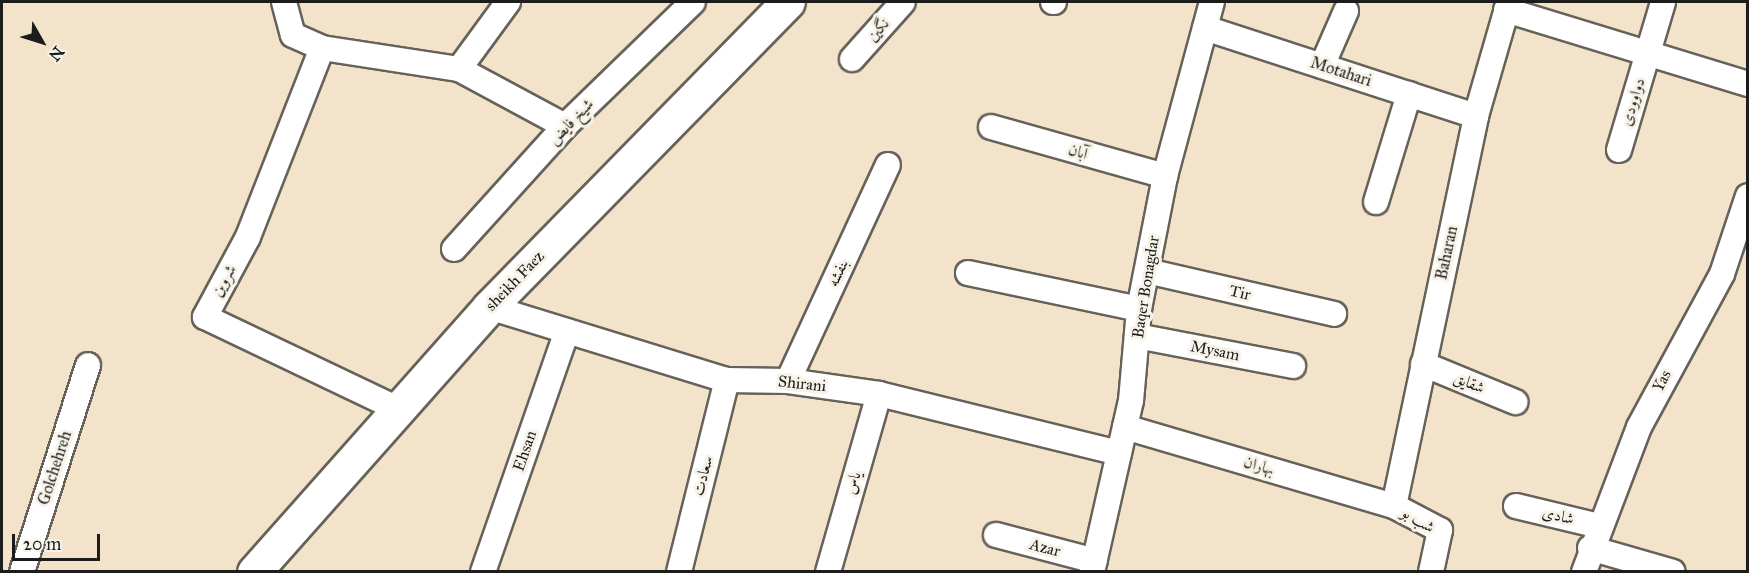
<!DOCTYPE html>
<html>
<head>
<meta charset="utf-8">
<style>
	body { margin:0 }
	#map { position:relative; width:1749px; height:573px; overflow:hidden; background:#f2e3ca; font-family:"IM FELL Great Primer",Amiri,serif }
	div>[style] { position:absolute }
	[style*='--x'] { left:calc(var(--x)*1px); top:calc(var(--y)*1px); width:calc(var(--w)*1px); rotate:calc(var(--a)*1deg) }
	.roads { filter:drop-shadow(2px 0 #676259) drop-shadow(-2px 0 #676259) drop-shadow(0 2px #676259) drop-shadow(0 -2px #676259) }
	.street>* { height:24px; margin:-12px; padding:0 12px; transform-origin:12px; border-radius:12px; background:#fff }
	.secondary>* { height:33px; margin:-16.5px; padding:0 16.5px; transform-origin:16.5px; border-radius:16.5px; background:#fff }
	span { translate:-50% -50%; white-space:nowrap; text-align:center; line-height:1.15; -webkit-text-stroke:6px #f7f3e8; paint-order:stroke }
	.street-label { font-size:16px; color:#1c1c1c }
	.frame { position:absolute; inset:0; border:3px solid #1c1c1c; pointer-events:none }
	.north { position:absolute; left:12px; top:12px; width:60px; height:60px; -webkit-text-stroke:4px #f7f3e8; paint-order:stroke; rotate:129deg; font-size:16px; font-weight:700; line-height:24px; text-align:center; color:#1c1c1c }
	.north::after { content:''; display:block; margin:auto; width:21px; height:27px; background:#1c1c1c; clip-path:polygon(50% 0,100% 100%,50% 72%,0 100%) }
	.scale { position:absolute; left:12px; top:534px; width:88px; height:27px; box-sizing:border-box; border:3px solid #1c1c1c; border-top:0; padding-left:8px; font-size:18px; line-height:21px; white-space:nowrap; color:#1c1c1c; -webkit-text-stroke:4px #f7f3e8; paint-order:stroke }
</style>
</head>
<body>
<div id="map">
	<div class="roads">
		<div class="street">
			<i style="--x:284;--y:2;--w:34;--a:75"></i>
			<i style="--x:293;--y:35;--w:32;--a:24"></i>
			<i style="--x:322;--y:48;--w:139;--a:8.7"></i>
			<i style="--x:459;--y:69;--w:120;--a:28.3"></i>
			<i style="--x:1053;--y:2;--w:1;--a:0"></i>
			<i style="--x:1506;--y:10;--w:253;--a:17"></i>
			<i style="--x:1205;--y:28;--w:285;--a:18"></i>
			<i style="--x:322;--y:48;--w:203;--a:111.4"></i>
			<i style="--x:248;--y:237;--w:91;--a:118.3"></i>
			<i style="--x:205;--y:317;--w:214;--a:25.5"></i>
			<i style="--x:852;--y:59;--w:76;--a:-48.2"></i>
			<i style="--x:1322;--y:66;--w:60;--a:-66.4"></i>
			<i style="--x:459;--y:69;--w:83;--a:-53.8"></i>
			<i style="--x:991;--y:127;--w:181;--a:15.7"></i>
			<i style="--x:1619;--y:150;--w:154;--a:-73.4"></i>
			<i style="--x:1376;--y:202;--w:113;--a:-73"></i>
			<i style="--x:454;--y:249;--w:166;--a:-47.9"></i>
			<i style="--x:565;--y:126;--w:178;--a:-44.1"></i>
			<i style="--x:1147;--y:271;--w:192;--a:12.9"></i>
			<i style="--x:968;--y:273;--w:175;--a:11.9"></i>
			<i style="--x:489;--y:307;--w:249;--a:17.1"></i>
			<i style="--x:727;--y:380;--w:61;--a:0.9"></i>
			<i style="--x:788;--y:381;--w:92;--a:8.1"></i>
			<i style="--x:879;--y:394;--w:247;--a:13.8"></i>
			<i style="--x:1137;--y:336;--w:159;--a:10.9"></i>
			<i style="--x:1423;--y:364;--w:100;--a:22.4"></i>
			<i style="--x:788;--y:381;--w:238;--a:-65.2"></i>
			<i style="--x:1125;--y:427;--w:280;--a:16.4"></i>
			<i style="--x:1394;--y:506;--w:52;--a:27.6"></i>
			<i style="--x:1440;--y:530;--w:43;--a:102.1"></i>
			<i style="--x:1394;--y:506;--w:399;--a:-78.1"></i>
			<i style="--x:1476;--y:116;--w:119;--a:-73.9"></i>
			<i style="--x:1516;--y:506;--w:85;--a:13.5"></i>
			<i style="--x:996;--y:535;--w:102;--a:14.7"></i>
			<i style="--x:1590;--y:548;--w:86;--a:16.1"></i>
			<i style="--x:22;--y:572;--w:217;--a:-72.3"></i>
			<i style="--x:483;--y:572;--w:255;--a:-70.8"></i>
			<i style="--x:679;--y:572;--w:198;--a:-76"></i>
			<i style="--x:828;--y:572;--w:185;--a:-74"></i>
			<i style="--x:1092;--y:572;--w:175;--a:-77.2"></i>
			<i style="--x:1131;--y:401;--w:92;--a:-85"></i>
			<i style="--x:1139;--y:309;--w:136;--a:-78.9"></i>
			<i style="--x:1165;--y:176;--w:180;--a:-74.9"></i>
			<i style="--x:1584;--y:572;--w:155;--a:-69.2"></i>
			<i style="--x:1639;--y:427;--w:174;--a:-61.5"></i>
			<i style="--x:1722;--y:274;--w:82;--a:-71.6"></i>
		</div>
		<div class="secondary">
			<i style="--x:254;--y:572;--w:354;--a:-48.4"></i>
			<i style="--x:489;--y:307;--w:427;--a:-45.6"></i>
		</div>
	</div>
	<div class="street-label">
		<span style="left:878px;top:30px;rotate:-48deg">نگین</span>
		<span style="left:1341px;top:72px;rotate:18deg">Motahari</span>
		<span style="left:1633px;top:102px;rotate:-73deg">دواوودی</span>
		<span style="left:571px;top:122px;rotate:-46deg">شیخ فایض</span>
		<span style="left:1078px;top:152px;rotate:16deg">آبان</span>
		<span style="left:1447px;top:253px;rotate:-78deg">Baharan</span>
		<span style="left:838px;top:273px;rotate:-65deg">بنفشه</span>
		<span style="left:224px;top:281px;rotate:-62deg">شروین</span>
		<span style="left:515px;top:281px;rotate:-46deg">sheikh Faez</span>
		<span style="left:1146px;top:287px;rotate:-81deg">Baqer Bonagdar</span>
		<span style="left:1240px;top:293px;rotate:13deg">Tir</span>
		<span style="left:1215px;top:351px;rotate:11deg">Mysam</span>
		<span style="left:1662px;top:381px;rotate:-62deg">Yas</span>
		<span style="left:1469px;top:383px;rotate:22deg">شقایق</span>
		<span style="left:802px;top:384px;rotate:6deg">Shirani</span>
		<span style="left:525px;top:451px;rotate:-71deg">Ehsan</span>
		<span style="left:1259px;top:466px;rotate:16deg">بهاران</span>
		<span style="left:55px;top:468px;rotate:-72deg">Golchehreh</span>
		<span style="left:703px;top:476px;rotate:-76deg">سعادت</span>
		<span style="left:853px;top:483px;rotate:-74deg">یاس</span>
		<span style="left:1558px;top:516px;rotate:13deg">شادی</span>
		<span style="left:1418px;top:520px;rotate:31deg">شب بو</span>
		<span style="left:1045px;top:548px;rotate:15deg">Azar</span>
	</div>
	<div class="frame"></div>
	<div class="north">N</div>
	<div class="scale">20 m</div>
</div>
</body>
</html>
